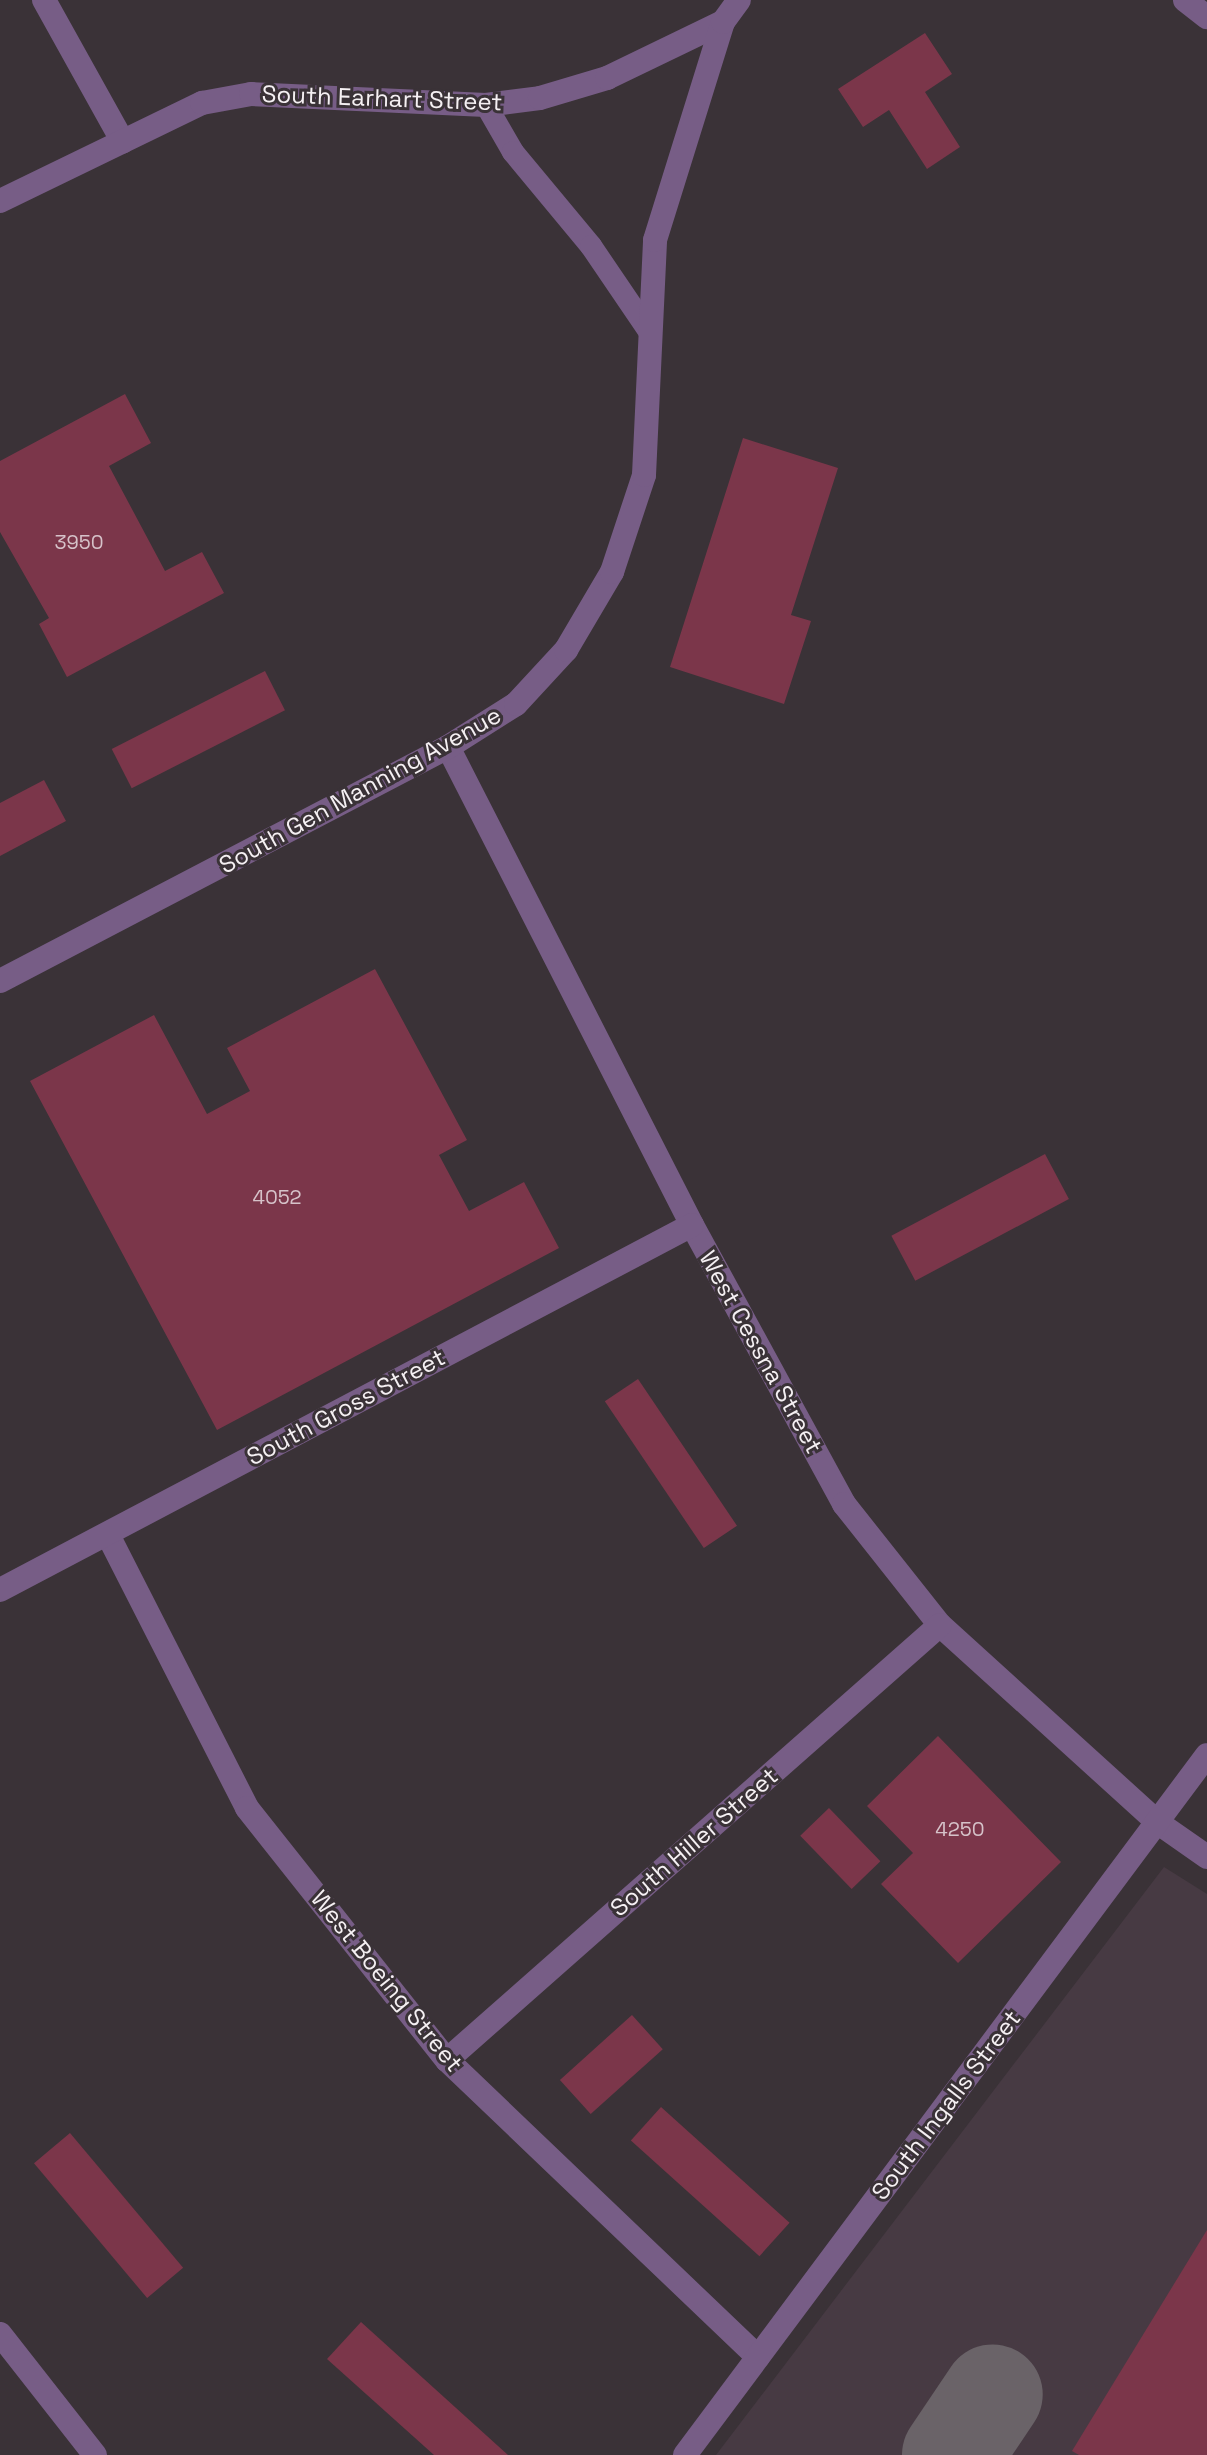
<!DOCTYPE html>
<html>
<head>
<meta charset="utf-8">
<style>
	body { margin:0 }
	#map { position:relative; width:1207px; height:2455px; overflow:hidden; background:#3a3237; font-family:"Space Grotesk",sans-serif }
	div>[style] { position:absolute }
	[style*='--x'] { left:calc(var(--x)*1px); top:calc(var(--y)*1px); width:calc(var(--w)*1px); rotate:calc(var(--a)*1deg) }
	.built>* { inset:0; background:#473a43 }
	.taxiway>* { height:100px; margin:-50px; padding:0 50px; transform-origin:50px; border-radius:50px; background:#6a6368 }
	.building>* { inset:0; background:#7b364a; transform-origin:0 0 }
	.lane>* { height:22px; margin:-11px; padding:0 11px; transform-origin:11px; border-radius:11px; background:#775d86 }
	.street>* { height:24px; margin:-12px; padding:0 12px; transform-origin:12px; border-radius:12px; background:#775d86 }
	span { translate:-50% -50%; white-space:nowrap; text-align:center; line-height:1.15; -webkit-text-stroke:6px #3a3237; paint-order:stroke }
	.number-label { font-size:20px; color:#d6c2c9 }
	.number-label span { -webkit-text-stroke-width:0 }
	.street-label { font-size:24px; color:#f5f0f3 }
</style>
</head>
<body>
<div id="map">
	<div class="built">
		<i style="clip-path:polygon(1164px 1867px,1207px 1894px,1207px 2455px,716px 2455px)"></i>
	</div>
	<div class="taxiway">
		<i style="--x:952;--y:2455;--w:73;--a:-56.1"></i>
	</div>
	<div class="building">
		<i style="clip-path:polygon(925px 33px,952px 74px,925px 92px,960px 147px,927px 169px,889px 110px,863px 127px,838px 89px)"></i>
		<i style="clip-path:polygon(125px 394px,151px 443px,109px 466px,165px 571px,202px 552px,224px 593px,67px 677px,39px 624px,49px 618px,0 532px,0 461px)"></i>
		<i style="clip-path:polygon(743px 438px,838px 468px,791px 615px,811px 621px,784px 704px,670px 667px)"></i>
		<i style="left:265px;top:671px;width:44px;height:172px;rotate:63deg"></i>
		<i style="clip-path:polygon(44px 780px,66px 821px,0 856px,0 803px)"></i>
		<i style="clip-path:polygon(375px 969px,467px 1140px,439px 1155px,469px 1211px,524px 1182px,559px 1248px,217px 1430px,30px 1081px,154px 1015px,207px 1114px,250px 1091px,227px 1048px)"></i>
		<i style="left:1045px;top:1154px;width:51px;height:174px;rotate:62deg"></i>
		<i style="left:638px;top:1379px;width:177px;height:40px;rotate:56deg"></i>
		<i style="clip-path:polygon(938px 1736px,1061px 1862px,958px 1963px,881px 1884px,913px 1853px,867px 1806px)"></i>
		<i style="left:829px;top:1808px;width:74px;height:40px;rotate:46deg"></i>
		<i style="left:632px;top:2015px;width:46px;height:97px;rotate:48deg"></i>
		<i style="left:661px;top:2107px;width:173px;height:45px;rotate:42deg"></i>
		<i style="left:70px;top:2133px;width:176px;height:47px;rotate:50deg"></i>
		<i style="clip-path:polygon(1207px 2230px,1207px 2455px,1079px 2455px,1072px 2451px)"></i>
		<i style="clip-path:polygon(361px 2322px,508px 2455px,434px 2455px,327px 2359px)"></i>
	</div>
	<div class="lane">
		<i style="--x:486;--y:105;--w:54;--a:60.1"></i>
		<i style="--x:513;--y:152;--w:122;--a:50.3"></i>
		<i style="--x:591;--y:246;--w:102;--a:55.8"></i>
	</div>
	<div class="street">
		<i style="--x:44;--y:0;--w:162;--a:60.9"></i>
		<i style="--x:1185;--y:0;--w:28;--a:38"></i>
		<i style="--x:0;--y:201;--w:225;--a:-25.9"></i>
		<i style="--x:202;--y:103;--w:50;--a:-10.4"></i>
		<i style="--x:251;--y:94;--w:235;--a:2.7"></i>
		<i style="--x:486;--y:105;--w:54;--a:-7.4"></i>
		<i style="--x:540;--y:98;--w:70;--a:-16.6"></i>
		<i style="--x:607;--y:78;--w:129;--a:-25.8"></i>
		<i style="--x:448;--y:747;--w:537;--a:62.96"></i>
		<i style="--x:692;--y:1225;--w:318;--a:61.4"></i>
		<i style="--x:844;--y:1504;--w:154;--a:51.6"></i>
		<i style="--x:940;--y:1625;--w:293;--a:42.2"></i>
		<i style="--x:1157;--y:1822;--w:61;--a:35"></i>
		<i style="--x:0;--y:981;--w:505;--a:-27.58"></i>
		<i style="--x:448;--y:747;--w:80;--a:-32.3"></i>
		<i style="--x:516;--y:704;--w:74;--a:-47.2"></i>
		<i style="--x:566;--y:650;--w:91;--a:-59.5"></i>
		<i style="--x:612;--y:572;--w:102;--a:-71.7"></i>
		<i style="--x:644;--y:475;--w:235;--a:-87.3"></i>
		<i style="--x:655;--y:240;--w:228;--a:-72.7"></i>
		<i style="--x:723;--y:22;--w:27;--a:-54"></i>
		<i style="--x:108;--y:1535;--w:306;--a:63"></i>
		<i style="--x:247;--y:1808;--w:322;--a:51.6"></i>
		<i style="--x:447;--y:2060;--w:430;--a:43.7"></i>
		<i style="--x:0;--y:1590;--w:782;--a:-27.81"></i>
		<i style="--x:447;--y:2060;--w:657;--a:-41.42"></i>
		<i style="--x:0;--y:2334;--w:154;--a:51.9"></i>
		<i style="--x:685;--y:2455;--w:873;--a:-53.29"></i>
	</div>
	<div class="number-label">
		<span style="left:79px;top:542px">3950</span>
		<span style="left:277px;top:1197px">4052</span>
		<span style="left:960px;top:1829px">4250</span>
	</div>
	<div class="street-label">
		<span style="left:382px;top:98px;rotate:2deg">South Earhart Street</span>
		<span style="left:360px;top:790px;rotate:-29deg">South Gen Manning Avenue</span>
		<span style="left:761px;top:1352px;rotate:61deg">West Cessna Street</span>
		<span style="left:346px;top:1407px;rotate:-28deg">South Gross Street</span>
		<span style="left:694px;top:1842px;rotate:-41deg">South Hiller Street</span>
		<span style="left:387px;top:1981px;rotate:51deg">West Boeing Street</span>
		<span style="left:946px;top:2105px;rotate:-53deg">South Ingalls Street</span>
	</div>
</div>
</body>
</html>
